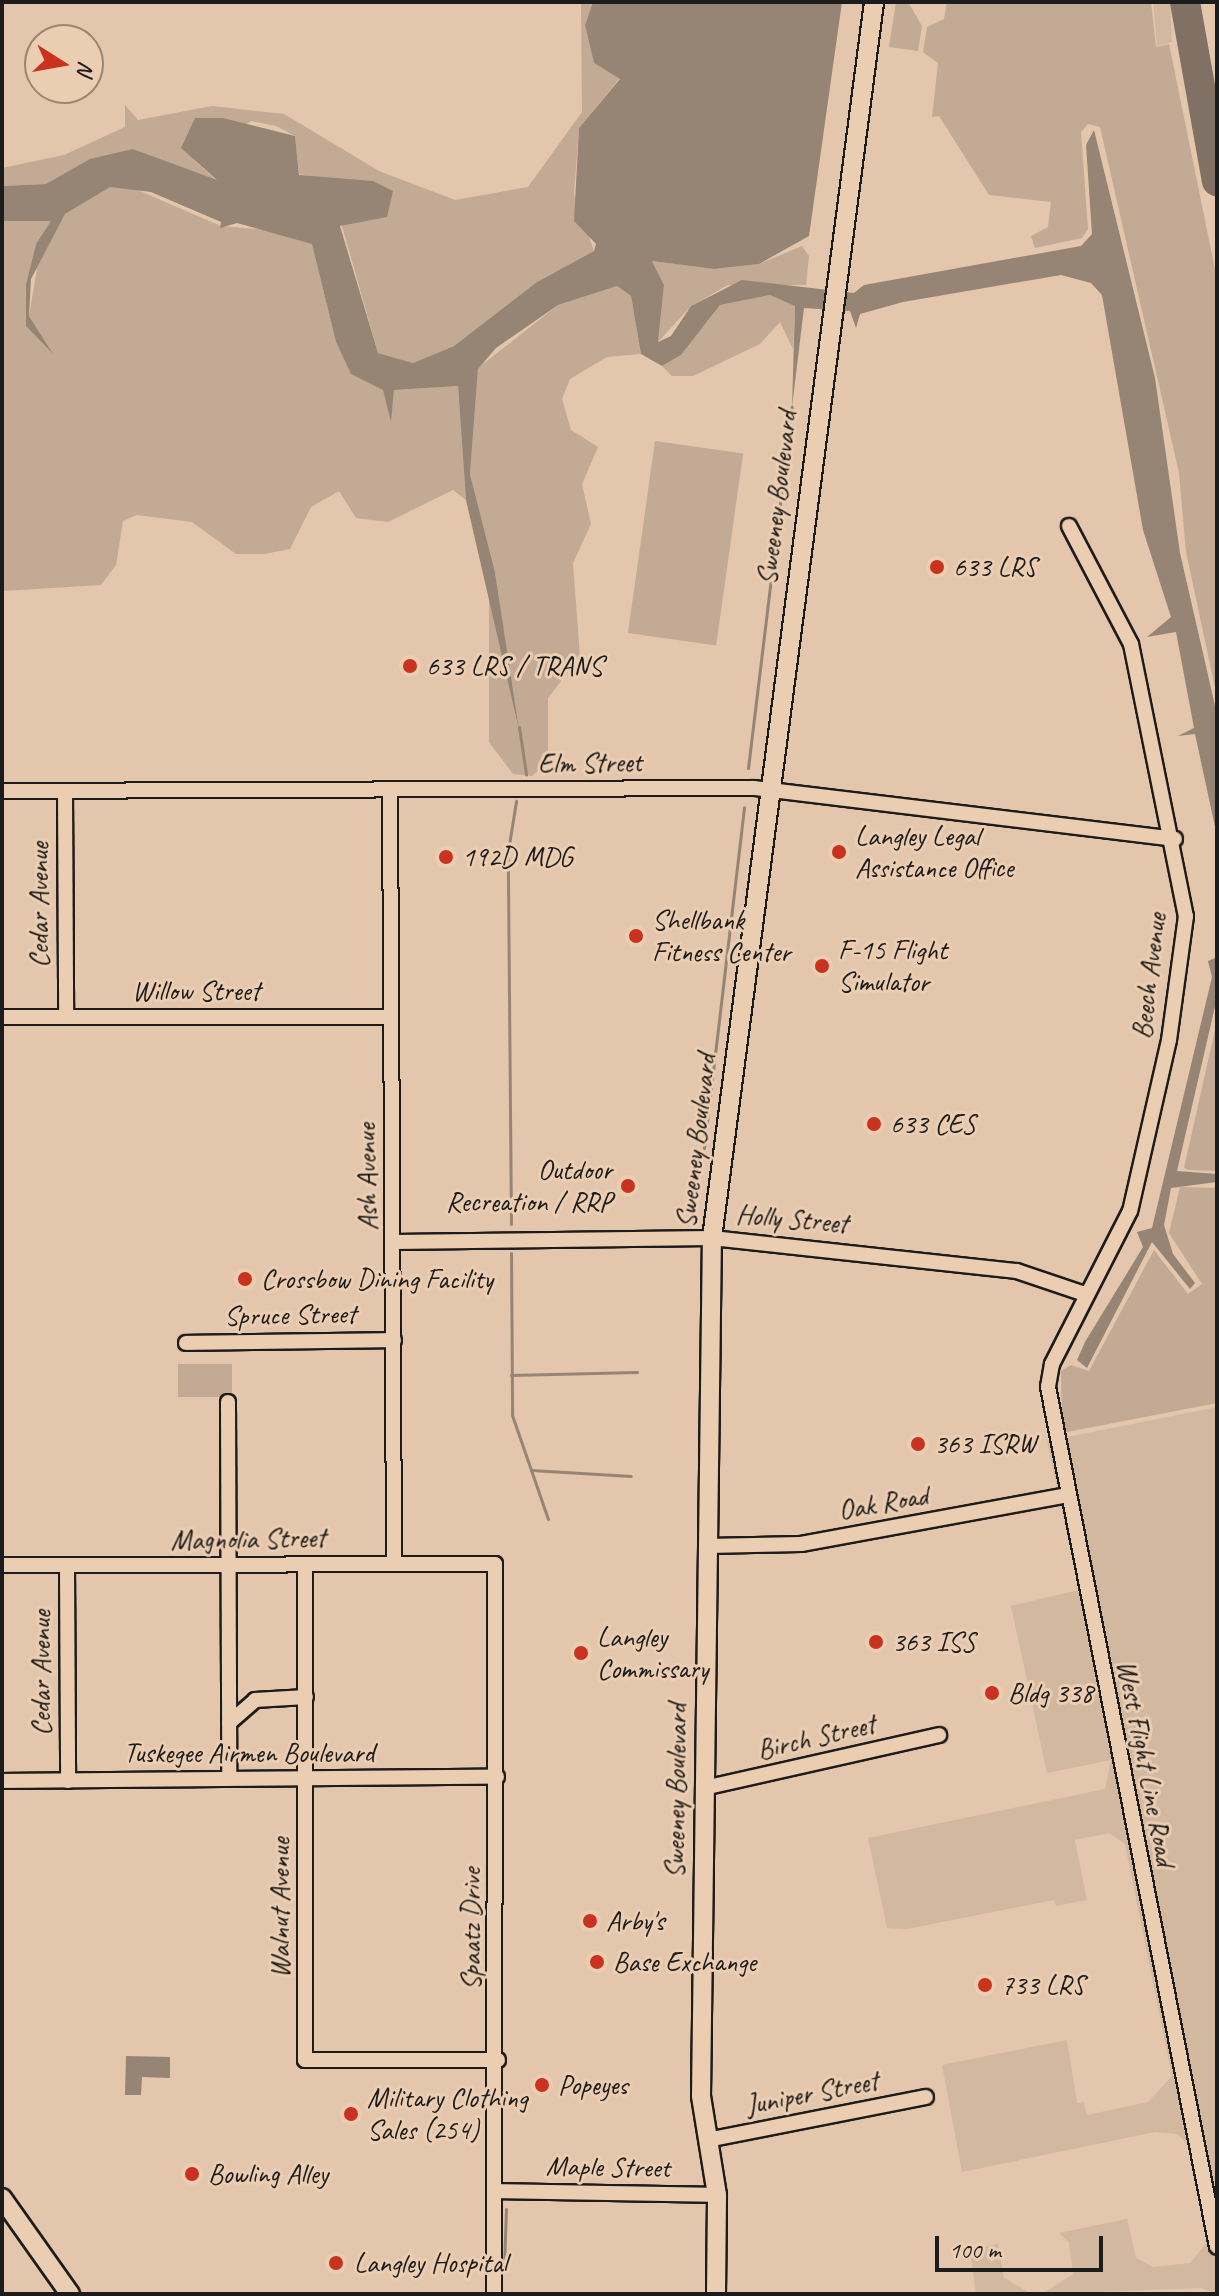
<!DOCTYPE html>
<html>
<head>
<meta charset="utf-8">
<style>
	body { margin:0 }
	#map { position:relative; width:1219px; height:2296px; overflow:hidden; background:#e3c6ab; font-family:Caveat,sans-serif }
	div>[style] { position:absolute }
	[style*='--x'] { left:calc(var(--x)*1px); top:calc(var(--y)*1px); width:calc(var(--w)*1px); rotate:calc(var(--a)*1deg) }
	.built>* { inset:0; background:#d2b89f }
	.green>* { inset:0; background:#c2aa94; transform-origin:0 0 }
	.water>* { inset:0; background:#968574 }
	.stream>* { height:3px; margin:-1.5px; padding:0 1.5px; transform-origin:1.5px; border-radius:1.5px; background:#968574 }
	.taxiway>* { height:30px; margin:-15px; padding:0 15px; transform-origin:15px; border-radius:15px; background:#807164 }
	.roads { filter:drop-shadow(2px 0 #1c1c1c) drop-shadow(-2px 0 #1c1c1c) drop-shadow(0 2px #1c1c1c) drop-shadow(0 -2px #1c1c1c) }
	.minor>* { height:14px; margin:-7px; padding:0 7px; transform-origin:7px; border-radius:7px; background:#ebcdb1 }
	.major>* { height:18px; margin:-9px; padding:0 9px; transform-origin:9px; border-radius:9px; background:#ebcdb1 }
	.dots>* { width:22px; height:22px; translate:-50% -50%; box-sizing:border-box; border:4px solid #ebcdb1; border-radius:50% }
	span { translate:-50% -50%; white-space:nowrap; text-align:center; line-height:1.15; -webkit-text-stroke:6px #ebcdb1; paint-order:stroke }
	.street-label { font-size:28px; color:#1c1c1c }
	.poi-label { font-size:28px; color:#1c1c1c }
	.left { translate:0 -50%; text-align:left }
	.right { translate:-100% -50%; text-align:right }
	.frame { position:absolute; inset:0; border:4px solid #1c1c1c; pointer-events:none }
	.north { position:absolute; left:24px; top:24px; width:80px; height:80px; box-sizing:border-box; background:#ebcdb1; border:2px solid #988675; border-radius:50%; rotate:101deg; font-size:22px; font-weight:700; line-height:32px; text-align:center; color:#1c1c1c }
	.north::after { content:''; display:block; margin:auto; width:28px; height:36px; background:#c8321e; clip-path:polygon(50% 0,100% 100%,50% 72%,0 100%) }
	.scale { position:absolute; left:935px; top:2236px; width:168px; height:36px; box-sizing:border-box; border:4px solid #1c1c1c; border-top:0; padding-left:10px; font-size:24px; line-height:28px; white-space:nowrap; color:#1c1c1c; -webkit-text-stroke:6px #ebcdb1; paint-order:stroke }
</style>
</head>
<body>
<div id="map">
	<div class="built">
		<i style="clip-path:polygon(1153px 2px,1170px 2px,1172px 42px,1157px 46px)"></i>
		<i style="clip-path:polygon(1217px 1407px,1217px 2294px,1201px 2288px,1042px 2294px,1073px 2274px,1069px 2243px,1059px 2233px,1127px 2219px,1136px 2258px,1153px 2267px,1190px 2263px,1209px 2240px,1193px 2149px,1177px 2134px,1155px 2132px,962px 2172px,942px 2065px,1067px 2040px,1077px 2103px,1084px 2102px,1087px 2115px,1148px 2102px,1172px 2076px,1125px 1844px,1109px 1833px,1075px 1840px,1087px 1900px,1056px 1906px,1054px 1900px,907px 1929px,887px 1928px,868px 1838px,1105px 1789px,1111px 1760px,1047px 1773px,1011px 1606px,1079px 1590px,1047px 1441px)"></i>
		<i style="clip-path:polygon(998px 2244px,1004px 2278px,1032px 2294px,976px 2294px,970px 2250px)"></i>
	</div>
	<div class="green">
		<i style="clip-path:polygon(581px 2px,593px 2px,585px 25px,594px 63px,620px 78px,579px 128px,574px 194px,594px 251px,537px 282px,454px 346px,413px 363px,378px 353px,329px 180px,299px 174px,295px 136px,276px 126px,251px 121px,193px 159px,217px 181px,133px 149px,46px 184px,2px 186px,2px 168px,64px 155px,125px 127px,125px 105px,138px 120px,212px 106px,284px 114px,379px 171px,455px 200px,528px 187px,582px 112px)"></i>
		<i style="clip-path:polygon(896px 2px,908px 2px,922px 26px,918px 51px,889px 47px)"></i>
		<i style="clip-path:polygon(947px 2px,1151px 2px,1156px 47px,1169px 44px,1217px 279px,1217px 697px,1186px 552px,1179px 473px,1100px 127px,1088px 124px,1081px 132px,1088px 229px,1082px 238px,1035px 248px,1031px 236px,1048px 227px,1051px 202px,989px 195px,939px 116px,932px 117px,938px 63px,923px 52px,927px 27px,944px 19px)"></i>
		<i style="clip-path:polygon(126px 185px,221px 226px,279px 231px,312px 243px,336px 342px,351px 373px,383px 390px,391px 416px,394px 390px,458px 386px,466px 500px,453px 490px,388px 522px,356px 518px,339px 491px,311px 507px,290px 549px,264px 554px,236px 554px,192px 522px,137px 515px,123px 521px,116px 565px,101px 585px,2px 591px,2px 221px,52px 221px,36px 244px,26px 284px,26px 326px,51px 352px,29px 316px,39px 257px,65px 214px,110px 186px)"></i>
		<i style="clip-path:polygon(802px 246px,809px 256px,806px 285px,728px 285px,691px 306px,658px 342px,664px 285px,652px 261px,714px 269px,759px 264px)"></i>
		<i style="clip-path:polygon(617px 286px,631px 296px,641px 354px,607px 357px,570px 379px,562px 399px,571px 430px,598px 447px,582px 484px,591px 524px,573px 563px,580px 657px,548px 698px,548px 762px,532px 776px,513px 774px,489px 742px,489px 591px,518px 727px,495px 572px,470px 474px,478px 368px,558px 305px)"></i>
		<i style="clip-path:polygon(770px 295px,795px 305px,793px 349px,780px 322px,760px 344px,693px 376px,672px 376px,662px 366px,681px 355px,720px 305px)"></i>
		<i style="left:655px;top:441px;width:89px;height:194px;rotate:8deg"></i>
		<i style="clip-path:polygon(1217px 1021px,1217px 1171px,1189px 1170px,1184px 1168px)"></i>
		<i style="clip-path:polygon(1180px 1187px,1217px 1188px,1217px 1403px,1062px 1433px,1061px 1371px,1071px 1365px,1089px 1371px,1154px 1250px,1188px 1294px,1202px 1284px,1169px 1233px)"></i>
		<i style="left:178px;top:1364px;width:54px;height:33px"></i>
	</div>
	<div class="water">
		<i style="clip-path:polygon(593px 2px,842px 2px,809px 236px,759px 264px,714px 269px,652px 261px,664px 285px,658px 342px,671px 336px,691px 306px,742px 280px,854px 293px,864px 285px,1081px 246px,1092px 234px,1086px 145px,1094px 130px,1155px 378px,1180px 553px,1216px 710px,1217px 836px,1195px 734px,1178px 736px,1194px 728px,1176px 632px,1147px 637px,1171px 617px,1143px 530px,1102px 295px,1091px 283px,1061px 275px,903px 302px,860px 314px,856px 328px,850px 311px,804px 308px,792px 407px,795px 306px,770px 295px,720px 305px,681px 355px,662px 366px,641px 354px,631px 296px,617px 286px,558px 305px,496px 348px,478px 369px,470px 474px,495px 572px,519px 730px,466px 500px,458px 386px,394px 390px,391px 422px,383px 390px,351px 374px,336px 342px,312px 244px,237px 223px,220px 228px,221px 222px,151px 192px,110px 187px,65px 214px,31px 279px,29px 316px,53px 354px,26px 326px,26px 284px,36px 244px,51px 221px,2px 221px,2px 186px,46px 184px,90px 159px,133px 149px,217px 180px,181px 148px,195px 118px,223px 118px,295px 136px,299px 175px,373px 181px,393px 191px,387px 217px,340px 226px,378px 353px,413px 363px,454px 346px,537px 282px,594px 251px,596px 244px,574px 221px,579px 128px,620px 79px,594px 63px,585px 25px)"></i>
		<i style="clip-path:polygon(1217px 957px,1217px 998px,1177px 1171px,1217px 1174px,1217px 1182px,1171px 1188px,1164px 1225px,1173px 1254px,1195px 1283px,1190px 1289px,1152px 1242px,1087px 1368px,1077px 1360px,1085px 1342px,1143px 1247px,1137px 1232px,1152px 1228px,1212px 977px,1208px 961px)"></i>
		<i style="clip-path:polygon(126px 2056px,170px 2057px,170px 2078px,142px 2077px,141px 2095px,125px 2095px)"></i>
	</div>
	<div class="stream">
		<i style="--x:519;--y:727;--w:48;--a:81.5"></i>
		<i style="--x:748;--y:768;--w:364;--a:-83.1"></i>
		<i style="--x:704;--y:1148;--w:343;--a:-83.3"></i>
		<i style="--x:511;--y:1224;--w:373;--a:-90.5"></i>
		<i style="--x:508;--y:851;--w:51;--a:-80.9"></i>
		<i style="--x:511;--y:1253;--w:162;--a:89.6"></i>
		<i style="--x:512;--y:1415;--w:110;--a:70.9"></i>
		<i style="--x:511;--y:1375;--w:126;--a:-1.4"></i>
		<i style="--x:531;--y:1470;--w:100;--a:3.4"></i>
		<i style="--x:504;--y:2268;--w:59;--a:-88.1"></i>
	</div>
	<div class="taxiway">
		<i style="--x:1185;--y:2;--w:182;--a:79.9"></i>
	</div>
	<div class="roads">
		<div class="minor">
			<i style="--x:1069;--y:526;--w:133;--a:62.3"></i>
			<i style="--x:1131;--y:644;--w:278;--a:78.6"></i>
			<i style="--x:1186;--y:916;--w:125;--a:97.8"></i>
			<i style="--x:1169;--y:1040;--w:175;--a:102.8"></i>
			<i style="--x:1130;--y:1211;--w:172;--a:117"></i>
			<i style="--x:1052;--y:1364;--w:23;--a:100"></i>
			<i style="--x:1048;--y:1387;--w:876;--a:78.88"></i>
			<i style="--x:2;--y:791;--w:752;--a:-0.23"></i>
			<i style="--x:754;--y:788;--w:424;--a:6.9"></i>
			<i style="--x:390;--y:791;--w:772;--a:89.7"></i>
			<i style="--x:65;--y:792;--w:225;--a:89.7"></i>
			<i style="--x:2;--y:1017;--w:388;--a:0"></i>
			<i style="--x:394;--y:1242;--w:318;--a:-0.7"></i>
			<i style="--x:712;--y:1238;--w:307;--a:6.2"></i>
			<i style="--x:1017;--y:1271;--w:72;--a:18.7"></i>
			<i style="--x:186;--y:1343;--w:208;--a:-0.8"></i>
			<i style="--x:228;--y:1402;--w:376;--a:89.8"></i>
			<i style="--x:707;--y:1546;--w:94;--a:-1.2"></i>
			<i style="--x:801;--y:1544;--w:270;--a:-10.4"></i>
			<i style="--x:2;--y:1565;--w:493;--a:-0.1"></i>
			<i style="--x:495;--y:1564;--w:730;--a:90.08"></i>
			<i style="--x:67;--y:1565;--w:216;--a:89.7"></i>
			<i style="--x:305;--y:1565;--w:495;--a:90"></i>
			<i style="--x:305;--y:2060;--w:193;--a:0"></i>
			<i style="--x:229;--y:1723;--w:35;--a:-41"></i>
			<i style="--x:255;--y:1700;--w:51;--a:-3.4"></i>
			<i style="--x:2;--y:1781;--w:495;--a:-0.5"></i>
			<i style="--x:704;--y:1788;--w:241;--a:-12.7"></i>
			<i style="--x:707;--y:2140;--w:223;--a:-11.1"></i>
			<i style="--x:498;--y:2191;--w:219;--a:1"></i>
		</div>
		<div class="major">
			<i style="--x:2;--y:2198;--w:118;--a:54.7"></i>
			<i style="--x:716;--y:2294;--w:99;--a:-89.4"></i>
			<i style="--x:717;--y:2195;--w:100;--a:-99.2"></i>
			<i style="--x:701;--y:2096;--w:858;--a:-89.27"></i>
			<i style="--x:712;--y:1238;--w:1247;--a:-82.53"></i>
		</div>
	</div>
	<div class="dots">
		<i style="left:937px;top:567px;background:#c8321e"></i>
		<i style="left:410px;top:666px;background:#c8321e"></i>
		<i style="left:839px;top:852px;background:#c8321e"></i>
		<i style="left:446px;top:857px;background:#c8321e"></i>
		<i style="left:636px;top:936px;background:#c8321e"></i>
		<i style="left:822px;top:966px;background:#c8321e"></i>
		<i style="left:874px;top:1124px;background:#c8321e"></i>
		<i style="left:628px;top:1186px;background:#c8321e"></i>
		<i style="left:245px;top:1279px;background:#c8321e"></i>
		<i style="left:918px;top:1444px;background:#c8321e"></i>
		<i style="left:876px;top:1642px;background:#c8321e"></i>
		<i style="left:581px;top:1653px;background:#c8321e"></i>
		<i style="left:992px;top:1693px;background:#c8321e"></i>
		<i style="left:590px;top:1921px;background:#c8321e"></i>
		<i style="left:597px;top:1962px;background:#c8321e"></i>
		<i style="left:985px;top:1985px;background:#c8321e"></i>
		<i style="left:542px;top:2085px;background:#c8321e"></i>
		<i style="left:351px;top:2114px;background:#c8321e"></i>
		<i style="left:192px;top:2174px;background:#c8321e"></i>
		<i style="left:336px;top:2263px;background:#c8321e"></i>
	</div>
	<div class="street-label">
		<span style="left:777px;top:498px;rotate:-83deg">Sweeney Boulevard</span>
		<span style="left:590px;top:763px;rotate:-1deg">Elm Street</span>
		<span style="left:39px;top:905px;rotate:-90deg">Cedar Avenue</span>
		<span style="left:1149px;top:976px;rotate:-83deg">Beech Avenue</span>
		<span style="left:196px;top:991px">Willow Street</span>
		<span style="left:696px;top:1141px;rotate:-83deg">Sweeney Boulevard</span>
		<span style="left:367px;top:1177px;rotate:-91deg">Ash Avenue</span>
		<span style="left:792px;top:1219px;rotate:5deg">Holly Street</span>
		<span style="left:290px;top:1315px;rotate:-1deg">Spruce Street</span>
		<span style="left:883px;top:1503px;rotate:-10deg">Oak Road</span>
		<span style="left:248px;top:1539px;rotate:-1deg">Magnolia Street</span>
		<span style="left:41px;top:1673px;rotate:-90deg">Cedar Avenue</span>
		<span style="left:816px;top:1737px;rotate:-13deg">Birch Street</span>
		<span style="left:249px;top:1753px">Tuskegee Airmen Boulevard</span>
		<span style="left:1146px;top:1763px;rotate:79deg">West Flight Line Road</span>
		<span style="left:676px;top:1791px;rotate:-89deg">Sweeney Boulevard</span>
		<span style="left:280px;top:1908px;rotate:-90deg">Walnut Avenue</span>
		<span style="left:471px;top:1929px;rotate:-90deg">Spaatz Drive</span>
		<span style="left:812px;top:2093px;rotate:-11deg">Juniper Street</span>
		<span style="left:608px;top:2167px;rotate:1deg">Maple Street</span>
	</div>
	<div class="poi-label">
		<span class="left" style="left:953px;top:567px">633 LRS</span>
		<span class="left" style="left:426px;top:666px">633 LRS / TRANS</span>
		<span class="left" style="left:855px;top:852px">Langley Legal<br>Assistance Office</span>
		<span class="left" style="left:462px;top:857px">192D MDG</span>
		<span class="left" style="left:652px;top:936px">Shellbank<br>Fitness Center</span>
		<span class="left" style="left:838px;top:966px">F-15 Flight<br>Simulator</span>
		<span class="left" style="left:890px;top:1124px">633 CES</span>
		<span class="right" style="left:612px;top:1186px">Outdoor<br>Recreation / RRP</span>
		<span class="left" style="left:261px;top:1279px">Crossbow Dining Facility</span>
		<span class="left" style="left:934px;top:1444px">363 ISRW</span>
		<span class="left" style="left:597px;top:1653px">Langley<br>Commissary</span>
		<span class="left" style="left:892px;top:1642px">363 ISS</span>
		<span class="left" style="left:1008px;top:1693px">Bldg 338</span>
		<span class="left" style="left:606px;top:1921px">Arby's</span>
		<span class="left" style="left:613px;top:1962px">Base Exchange</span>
		<span class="left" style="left:1001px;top:1985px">733 LRS</span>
		<span class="left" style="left:558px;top:2085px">Popeyes</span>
		<span class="left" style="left:367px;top:2114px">Military Clothing<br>Sales (254)</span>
		<span class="left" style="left:208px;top:2174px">Bowling Alley</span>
		<span class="left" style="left:354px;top:2263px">Langley Hospital</span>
	</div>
	<div class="frame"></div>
	<div class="north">N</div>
	<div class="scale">100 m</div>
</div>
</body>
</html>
